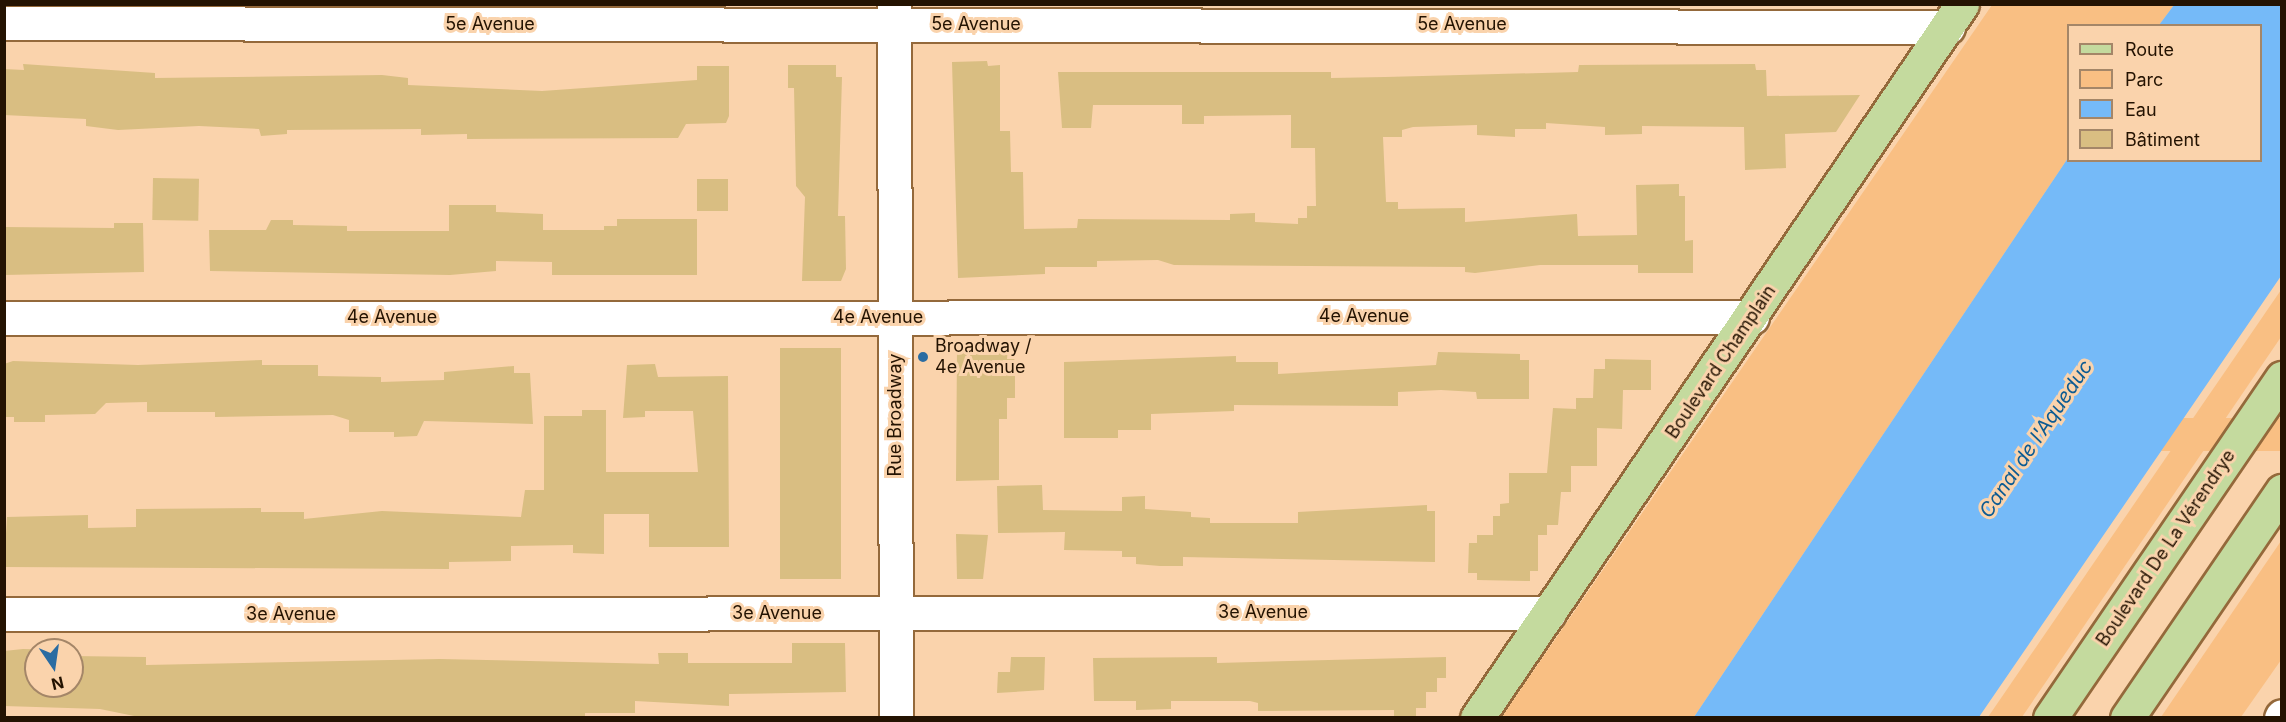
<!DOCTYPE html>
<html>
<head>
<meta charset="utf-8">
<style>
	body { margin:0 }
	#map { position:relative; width:2286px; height:722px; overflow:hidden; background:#fad3ac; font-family:Inter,sans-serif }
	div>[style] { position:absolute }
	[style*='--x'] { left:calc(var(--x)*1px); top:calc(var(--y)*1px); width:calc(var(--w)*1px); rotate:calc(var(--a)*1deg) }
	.green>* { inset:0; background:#f9bf83; transform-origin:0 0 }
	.water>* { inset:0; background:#75baf8 }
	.building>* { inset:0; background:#d9be82; transform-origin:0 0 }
	.roads { filter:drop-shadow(2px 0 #94693b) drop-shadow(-2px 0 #94693b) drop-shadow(0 2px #94693b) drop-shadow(0 -2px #94693b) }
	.minor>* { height:33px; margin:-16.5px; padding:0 16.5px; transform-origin:16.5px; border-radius:16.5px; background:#fff }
	.major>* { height:33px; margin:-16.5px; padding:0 16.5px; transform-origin:16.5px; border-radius:16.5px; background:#c4da9e }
	.dots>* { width:16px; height:16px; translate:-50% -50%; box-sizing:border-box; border:3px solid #fad3ac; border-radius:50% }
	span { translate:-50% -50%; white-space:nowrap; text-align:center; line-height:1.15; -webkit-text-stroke:6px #fad3ac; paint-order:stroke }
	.street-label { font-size:18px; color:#241302 }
	.poi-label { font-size:18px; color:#241302 }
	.left { translate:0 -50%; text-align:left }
	.water-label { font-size:20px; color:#0c5b93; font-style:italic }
	.frame { position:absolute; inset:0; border:6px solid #241302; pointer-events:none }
	.legend { position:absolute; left:2067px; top:24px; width:195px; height:138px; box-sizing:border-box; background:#fad3ac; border:2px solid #a48668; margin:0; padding:8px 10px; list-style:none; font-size:18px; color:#241302 }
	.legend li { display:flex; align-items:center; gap:12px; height:30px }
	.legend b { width:30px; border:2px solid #a48668 }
	.north { position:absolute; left:24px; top:638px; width:60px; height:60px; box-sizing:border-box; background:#fad3ac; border:2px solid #a48668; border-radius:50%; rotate:167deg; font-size:16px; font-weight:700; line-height:24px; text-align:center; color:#241302 }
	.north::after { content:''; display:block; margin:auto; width:21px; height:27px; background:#2a6ca2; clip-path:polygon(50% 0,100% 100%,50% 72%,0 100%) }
</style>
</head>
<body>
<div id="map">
	<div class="green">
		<i style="clip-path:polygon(1992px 5px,2174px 5px,2159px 25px,2068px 26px,2068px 158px,1694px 717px,1501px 718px)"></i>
		<i style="clip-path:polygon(2281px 290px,2281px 337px,2022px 717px,1988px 717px)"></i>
		<i style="left:2281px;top:418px;width:33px;height:361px;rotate:90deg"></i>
		<i style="clip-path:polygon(2281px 541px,2281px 660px,2241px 717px,2161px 717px)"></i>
	</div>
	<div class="water">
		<i style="clip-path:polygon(2174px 5px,2281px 5px,2281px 276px,1979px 717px,1694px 717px,2068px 158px,2260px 160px,2260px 26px,2159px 25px)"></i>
	</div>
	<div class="building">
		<i style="clip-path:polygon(987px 61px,988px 66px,1000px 65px,1000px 131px,1010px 131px,1011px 172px,1023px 172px,1024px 229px,1077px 228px,1078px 219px,1230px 220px,1230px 214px,1255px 213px,1255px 222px,1298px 224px,1298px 218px,1307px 218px,1307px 206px,1316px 206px,1315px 148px,1291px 148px,1291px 115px,1204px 116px,1204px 124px,1182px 124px,1182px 105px,1093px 105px,1091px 128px,1062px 128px,1058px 72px,1331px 72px,1331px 78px,1385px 77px,1578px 72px,1579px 65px,1755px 64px,1756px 70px,1766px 70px,1767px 96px,1860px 95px,1836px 132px,1785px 134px,1786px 168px,1745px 170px,1744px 127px,1642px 126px,1642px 134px,1605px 135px,1605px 127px,1546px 123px,1546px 129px,1515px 129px,1515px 137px,1477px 135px,1477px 125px,1413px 127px,1402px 130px,1402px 137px,1383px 137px,1386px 202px,1398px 202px,1398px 209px,1465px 208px,1465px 222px,1577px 214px,1578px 236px,1637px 235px,1636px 185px,1679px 184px,1679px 196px,1685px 196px,1685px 241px,1693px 240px,1693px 273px,1638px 273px,1638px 265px,1540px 265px,1475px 273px,1465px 272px,1465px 267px,1174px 265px,1158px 260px,1097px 261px,1097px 267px,1045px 267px,1045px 274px,958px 278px,952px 62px)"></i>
		<i style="clip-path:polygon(23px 64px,155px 73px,155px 78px,382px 75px,408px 78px,408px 85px,542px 91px,697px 80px,697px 66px,729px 66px,729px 116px,726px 123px,686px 124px,678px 138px,467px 139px,467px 134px,421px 135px,421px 129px,287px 130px,287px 134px,261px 136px,259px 129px,199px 126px,118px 130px,86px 126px,86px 119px,4px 115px,4px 69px,24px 70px)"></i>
		<i style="clip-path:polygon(788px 65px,836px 65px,836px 77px,842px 77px,838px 216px,845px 216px,846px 269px,841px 281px,802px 281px,805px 197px,796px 186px,794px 88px,788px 88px)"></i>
		<i style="left:153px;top:178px;width:46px;height:42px;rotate:1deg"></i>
		<i style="left:697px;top:179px;width:31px;height:32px"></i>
		<i style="clip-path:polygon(449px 205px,496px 205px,496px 212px,543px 214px,543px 230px,604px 230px,604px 226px,617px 226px,617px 219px,697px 219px,697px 275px,552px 275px,552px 262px,496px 261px,496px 271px,450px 275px,210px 271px,209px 230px,266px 230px,271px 220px,293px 220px,293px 225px,347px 226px,347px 231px,449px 231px)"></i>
		<i style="clip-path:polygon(114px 223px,143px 223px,144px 272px,4px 275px,4px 227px,114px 228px)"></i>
		<i style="left:780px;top:348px;width:61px;height:231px"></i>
		<i style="clip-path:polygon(957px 348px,1008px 348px,1007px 359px,1015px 359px,1015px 398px,1007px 398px,1007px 419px,999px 419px,999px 480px,956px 481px)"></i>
		<i style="clip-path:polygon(1438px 352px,1520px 354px,1520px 360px,1529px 360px,1529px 399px,1477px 399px,1476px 392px,1441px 390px,1398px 392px,1398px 406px,1234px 405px,1234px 411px,1151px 414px,1151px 430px,1118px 430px,1118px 438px,1064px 438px,1064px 362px,1236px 356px,1236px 362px,1278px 362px,1278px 374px,1436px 365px)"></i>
		<i style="clip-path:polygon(1605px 359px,1651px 360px,1651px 390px,1623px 390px,1622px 429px,1597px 428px,1597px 466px,1571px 466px,1571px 492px,1561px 492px,1558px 525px,1547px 525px,1547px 535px,1538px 535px,1538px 571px,1530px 571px,1530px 581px,1477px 580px,1477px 573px,1468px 573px,1469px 543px,1477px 543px,1477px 535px,1493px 535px,1493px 516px,1500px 516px,1500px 504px,1509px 503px,1509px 473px,1547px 473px,1553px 408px,1576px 409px,1576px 398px,1593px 398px,1594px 369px,1605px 369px)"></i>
		<i style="clip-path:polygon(262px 360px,262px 365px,318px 365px,318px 376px,381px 377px,381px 382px,444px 380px,444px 372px,514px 366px,514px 373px,530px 373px,533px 424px,424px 421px,417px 436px,394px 437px,394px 432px,349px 432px,349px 420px,333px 415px,215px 417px,215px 412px,147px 412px,147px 402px,106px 403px,95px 414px,45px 415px,45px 422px,14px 422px,14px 417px,4px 417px,4px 364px,13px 361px,138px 365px)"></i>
		<i style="clip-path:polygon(655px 364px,658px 377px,728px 376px,729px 547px,649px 547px,649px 514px,604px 514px,604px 554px,573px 553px,573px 545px,511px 546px,511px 561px,449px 562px,449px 569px,4px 567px,7px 517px,88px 515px,88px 528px,136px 527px,136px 509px,261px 508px,261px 512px,304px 512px,304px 519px,382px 511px,521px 517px,525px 490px,544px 490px,544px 416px,582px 416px,582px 410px,606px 410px,606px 472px,698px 472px,693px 411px,645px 411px,645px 417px,623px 418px,627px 365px)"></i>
		<i style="clip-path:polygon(1042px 485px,1043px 510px,1122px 511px,1122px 497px,1145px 496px,1145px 509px,1191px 512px,1191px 517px,1210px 518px,1210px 523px,1298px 523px,1298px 512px,1427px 505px,1427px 511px,1435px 511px,1435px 562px,1183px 557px,1183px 566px,1160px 566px,1136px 564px,1136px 557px,1122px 557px,1122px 551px,1064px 550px,1065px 532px,998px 533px,997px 486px)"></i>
		<i style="clip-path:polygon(956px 534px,988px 535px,983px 579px,957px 579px)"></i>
		<i style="clip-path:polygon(792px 643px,845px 643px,846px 692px,729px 694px,729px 706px,635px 701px,635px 713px,585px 713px,585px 717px,139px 717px,100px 709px,4px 706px,4px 651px,23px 649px,66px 650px,36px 650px,36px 686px,72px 686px,72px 656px,146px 657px,146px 665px,440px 659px,659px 664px,658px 653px,688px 653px,688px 663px,792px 663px)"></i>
		<i style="clip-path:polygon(1011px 657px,1045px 657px,1044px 690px,997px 693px,998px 672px,1010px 672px)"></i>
		<i style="clip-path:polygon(1217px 657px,1217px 663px,1446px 657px,1446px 678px,1437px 678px,1437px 692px,1426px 692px,1426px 708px,1416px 708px,1416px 717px,1394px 717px,1394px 710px,1258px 711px,1258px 703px,1250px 701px,1171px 701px,1171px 709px,1136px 710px,1136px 701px,1094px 701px,1093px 658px)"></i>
	</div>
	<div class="roads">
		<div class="minor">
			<i style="--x:894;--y:4;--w:714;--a:89.84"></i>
			<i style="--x:4;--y:23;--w:1944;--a:0.12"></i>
			<i style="--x:4;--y:318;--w:1748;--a:-0.03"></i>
			<i style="--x:4;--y:614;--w:1545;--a:-0.04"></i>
			<i style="--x:2281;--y:718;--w:2;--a:-63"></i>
		</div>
		<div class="major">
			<i style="--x:1477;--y:718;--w:863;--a:-55.81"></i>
			<i style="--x:2050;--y:718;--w:412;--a:-55.7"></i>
			<i style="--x:2127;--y:718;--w:275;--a:-55.7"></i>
		</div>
	</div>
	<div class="dots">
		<i style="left:923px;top:357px;background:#2a6ca2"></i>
	</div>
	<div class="street-label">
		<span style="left:490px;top:24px">5e Avenue</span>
		<span style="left:976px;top:24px">5e Avenue</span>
		<span style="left:1462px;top:24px">5e Avenue</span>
		<span style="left:1364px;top:316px">4e Avenue</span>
		<span style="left:392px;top:317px">4e Avenue</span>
		<span style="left:878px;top:317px">4e Avenue</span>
		<span style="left:1721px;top:362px;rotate:-56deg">Boulevard Champlain</span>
		<span style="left:895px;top:415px;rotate:-90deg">Rue Broadway</span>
		<span style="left:2166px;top:548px;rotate:-56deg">Boulevard De La Vérendrye</span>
		<span style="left:1263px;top:612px">3e Avenue</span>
		<span style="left:777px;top:613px">3e Avenue</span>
		<span style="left:291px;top:614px">3e Avenue</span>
	</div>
	<div class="poi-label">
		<span class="left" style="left:935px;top:357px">Broadway /<br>4e Avenue</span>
	</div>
	<div class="water-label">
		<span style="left:2036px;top:439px;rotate:-56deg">Canal de l'Aqueduc</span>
	</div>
	<div class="frame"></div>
	<ul class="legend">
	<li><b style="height:8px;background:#c4da9e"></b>Route</li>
	<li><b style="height:16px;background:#f9bf83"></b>Parc</li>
	<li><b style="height:16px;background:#75baf8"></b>Eau</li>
	<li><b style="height:16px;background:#d9be82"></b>Bâtiment</li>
	</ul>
	<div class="north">N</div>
</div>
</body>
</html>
